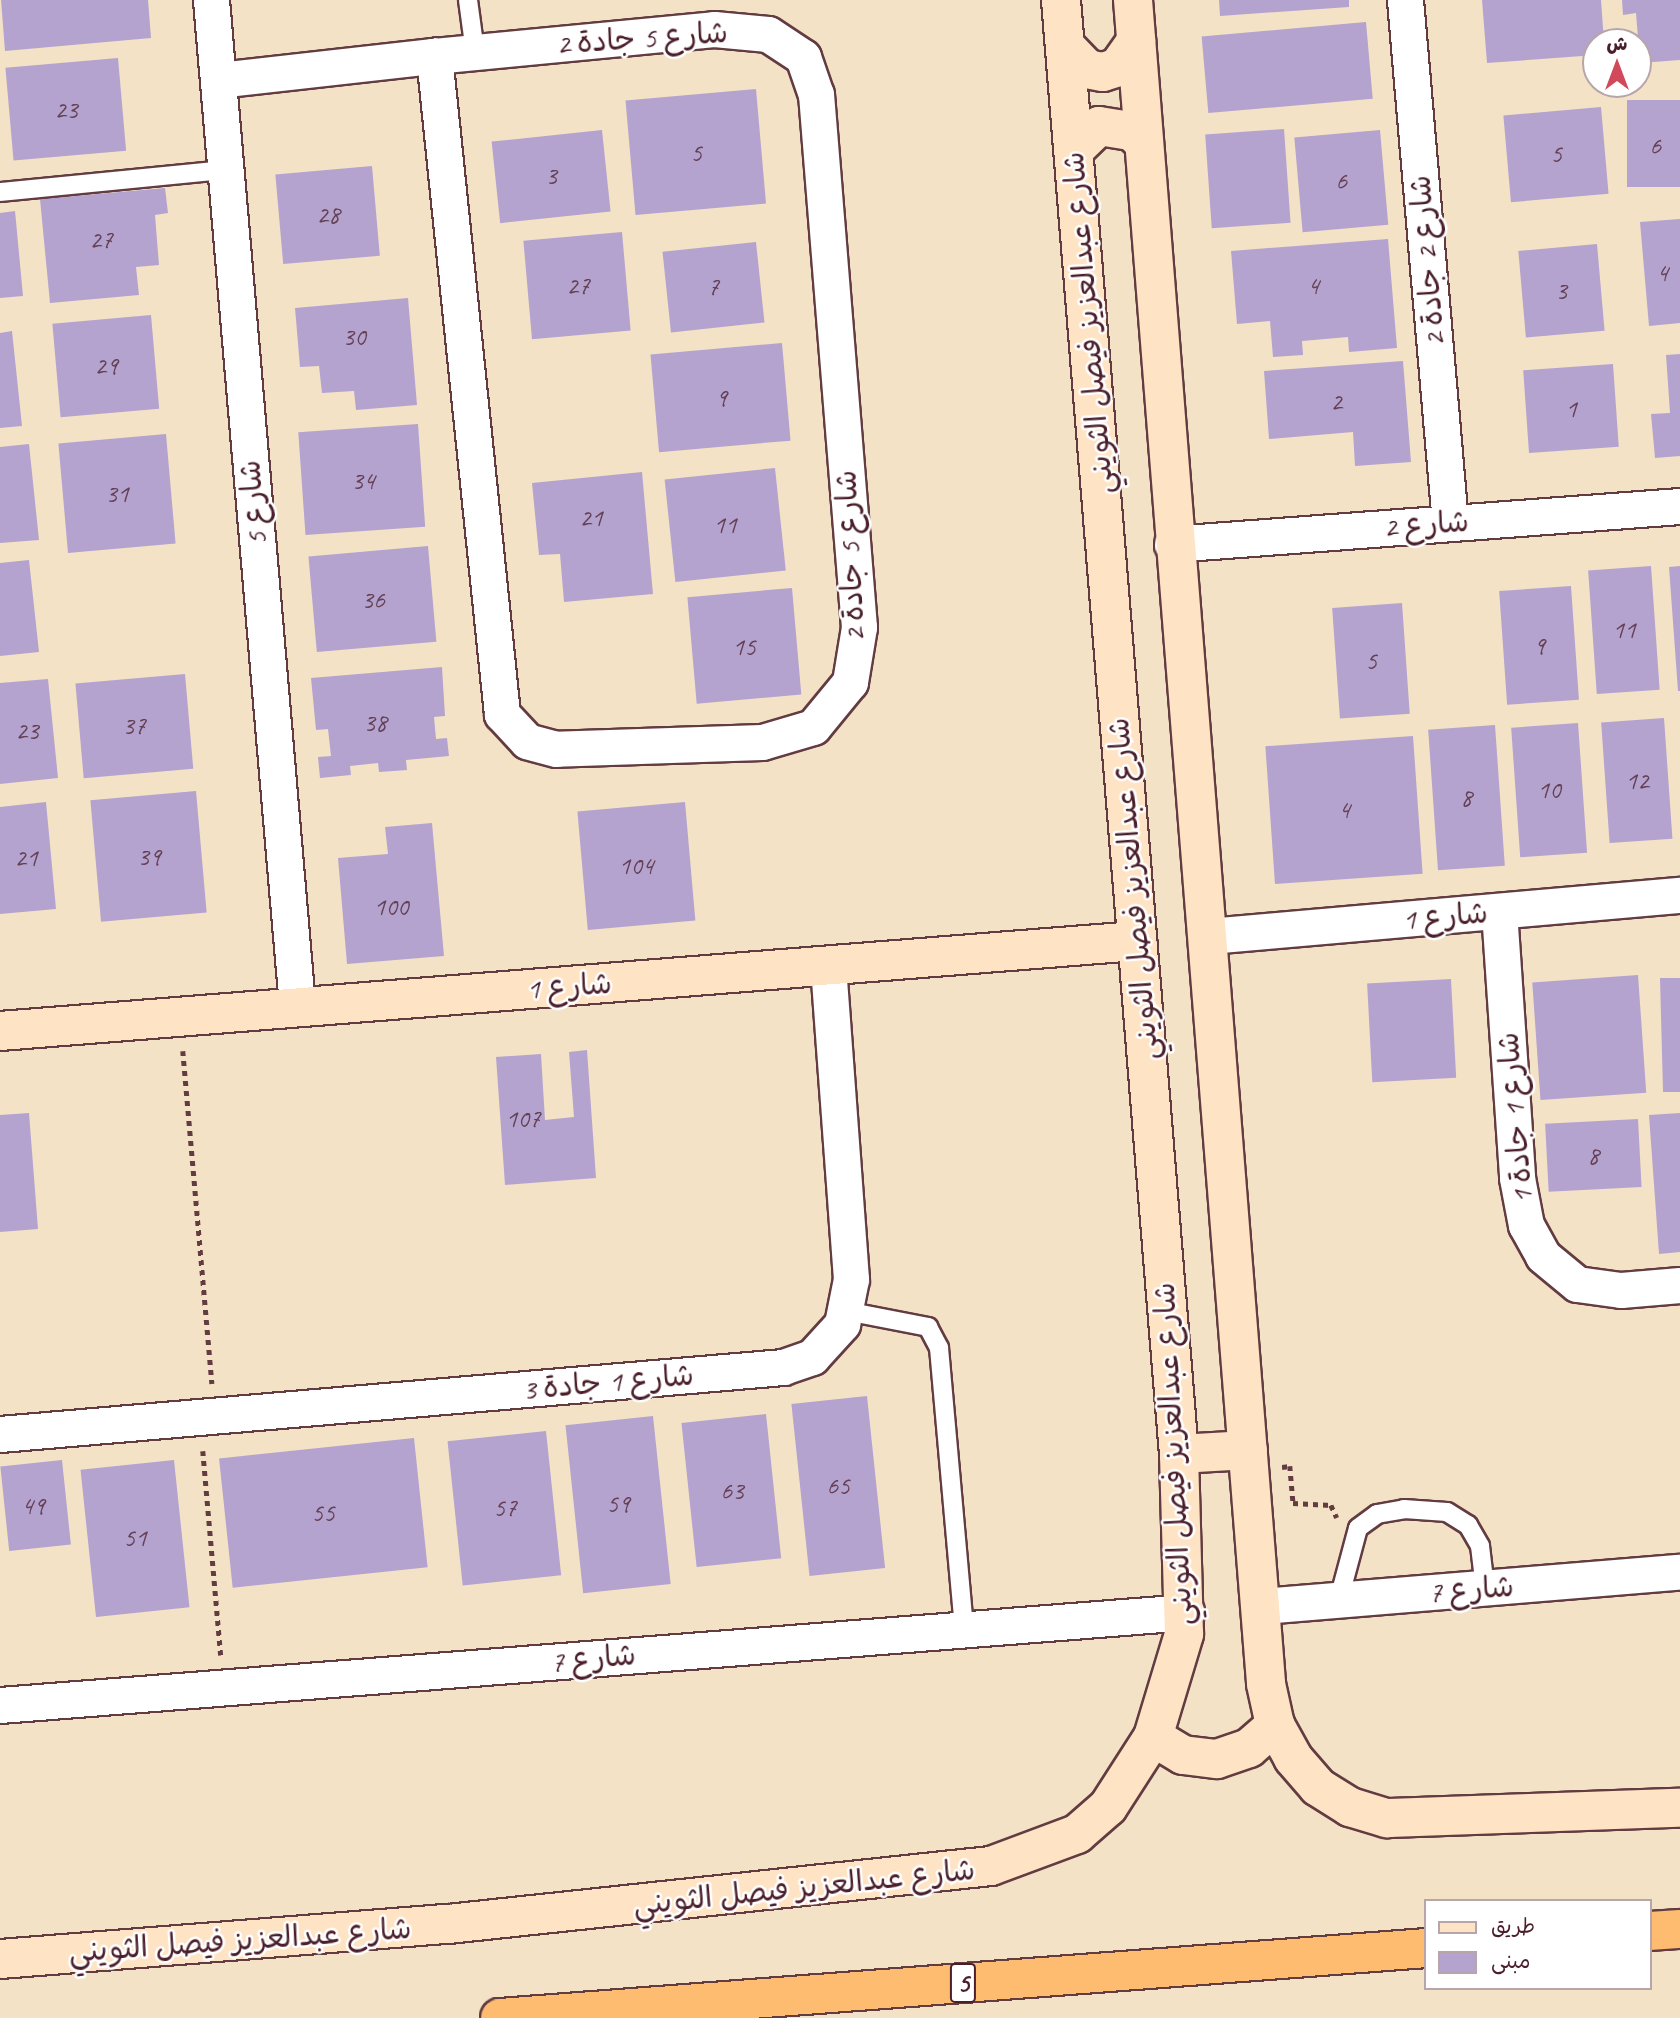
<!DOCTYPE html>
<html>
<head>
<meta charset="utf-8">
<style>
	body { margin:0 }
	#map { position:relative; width:1680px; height:2018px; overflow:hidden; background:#f3e2c6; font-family:Caveat,"Playpen Sans Arabic",sans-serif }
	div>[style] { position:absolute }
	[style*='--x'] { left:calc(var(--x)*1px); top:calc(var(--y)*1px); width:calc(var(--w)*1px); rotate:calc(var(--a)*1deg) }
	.building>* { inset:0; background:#b4a3cf; transform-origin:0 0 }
	.path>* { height:4.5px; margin-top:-2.25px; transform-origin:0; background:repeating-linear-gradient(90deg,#633c42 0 5px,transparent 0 10px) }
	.roads { filter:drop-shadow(2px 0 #633c42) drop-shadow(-2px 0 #633c42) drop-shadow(0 2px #633c42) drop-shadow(0 -2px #633c42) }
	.lane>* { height:18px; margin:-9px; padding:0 9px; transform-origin:9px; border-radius:9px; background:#fff }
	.street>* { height:35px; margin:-17.5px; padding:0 17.5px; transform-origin:17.5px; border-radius:17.5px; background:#fff }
	.secondary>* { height:38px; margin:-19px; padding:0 19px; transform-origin:19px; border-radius:19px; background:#fee4c5 }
	.highway>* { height:38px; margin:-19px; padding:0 19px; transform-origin:19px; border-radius:19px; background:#fdbc6f }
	span { translate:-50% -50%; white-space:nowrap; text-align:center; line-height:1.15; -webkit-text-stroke:5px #fff; paint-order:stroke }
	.number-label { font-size:26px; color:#644054 }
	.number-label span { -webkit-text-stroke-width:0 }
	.shield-label span { padding:2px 5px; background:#fff; border:2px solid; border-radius:5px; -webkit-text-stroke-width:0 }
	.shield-label { font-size:28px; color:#4a1f2b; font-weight:700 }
	.street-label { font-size:30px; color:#4a1f2b }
	.legend { position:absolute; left:1424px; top:1899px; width:228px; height:91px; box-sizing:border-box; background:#fff; border:2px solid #b7a5aa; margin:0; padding:9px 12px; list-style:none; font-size:21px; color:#4a1f2b }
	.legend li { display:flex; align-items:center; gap:14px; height:35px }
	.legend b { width:35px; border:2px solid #b7a5aa }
	.north { position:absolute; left:1582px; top:28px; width:70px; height:70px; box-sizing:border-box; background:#fff; border:2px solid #b7a5aa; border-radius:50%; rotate:0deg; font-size:19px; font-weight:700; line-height:28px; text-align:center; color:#4a1f2b }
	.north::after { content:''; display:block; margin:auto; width:24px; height:32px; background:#d1495b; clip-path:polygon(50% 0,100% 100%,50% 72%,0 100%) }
</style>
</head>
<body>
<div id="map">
	<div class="building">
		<i style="clip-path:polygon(1px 0,148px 0,151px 38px,5px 51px)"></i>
		<i style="clip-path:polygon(1219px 0,1349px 0,1349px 7px,1220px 16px)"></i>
		<i style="clip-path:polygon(1482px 0,1601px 0,1604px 42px,1596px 42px,1596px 55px,1487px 63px)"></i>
		<i style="clip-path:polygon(1622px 0,1680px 0,1680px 60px,1640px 63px,1636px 13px,1623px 15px)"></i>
		<i style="left:1366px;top:22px;width:77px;height:165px;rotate:85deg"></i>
		<i style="left:118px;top:58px;width:93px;height:113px;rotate:85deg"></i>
		<i style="left:756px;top:89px;width:115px;height:131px;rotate:85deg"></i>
		<i style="left:1680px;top:100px;width:87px;height:53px;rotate:90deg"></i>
		<i style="left:1601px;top:107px;width:87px;height:98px;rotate:85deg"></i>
		<i style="left:1284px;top:129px;width:94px;height:79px;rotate:86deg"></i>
		<i style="left:602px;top:130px;width:82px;height:111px;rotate:84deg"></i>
		<i style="left:1380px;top:130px;width:95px;height:86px;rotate:85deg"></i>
		<i style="left:372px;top:166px;width:90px;height:97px;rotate:85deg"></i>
		<i style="clip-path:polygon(165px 188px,168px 213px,155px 215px,159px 265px,136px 267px,139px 295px,50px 303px,40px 199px)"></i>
		<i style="clip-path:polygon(15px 211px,23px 296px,0 298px,0 213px)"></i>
		<i style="clip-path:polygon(1680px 219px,1680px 323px,1649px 326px,1640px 222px)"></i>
		<i style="left:622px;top:232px;width:99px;height:99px;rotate:85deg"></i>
		<i style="clip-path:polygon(1388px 239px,1397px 348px,1349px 352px,1348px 337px,1302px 341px,1303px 355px,1273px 357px,1270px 321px,1237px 324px,1231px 251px)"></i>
		<i style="left:756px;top:242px;width:81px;height:94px;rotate:84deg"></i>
		<i style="left:1597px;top:244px;width:87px;height:79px;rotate:85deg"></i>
		<i style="clip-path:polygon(408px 298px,417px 405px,356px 410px,354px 391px,322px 393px,319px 366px,300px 367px,295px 308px)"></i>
		<i style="left:151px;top:315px;width:94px;height:99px;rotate:85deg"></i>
		<i style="clip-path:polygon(12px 331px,22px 426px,0 428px,0 333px)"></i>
		<i style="left:782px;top:343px;width:98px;height:132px;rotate:85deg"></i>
		<i style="clip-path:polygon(1680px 354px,1680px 456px,1655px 458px,1651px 414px,1670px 413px,1666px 355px)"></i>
		<i style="clip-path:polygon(1403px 361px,1411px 462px,1355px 466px,1353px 432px,1269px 439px,1264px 371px)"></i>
		<i style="left:1613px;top:364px;width:83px;height:90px;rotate:86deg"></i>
		<i style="left:418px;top:424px;width:103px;height:120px;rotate:86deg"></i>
		<i style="left:166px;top:434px;width:110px;height:108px;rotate:85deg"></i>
		<i style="clip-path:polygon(29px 444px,39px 540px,0 543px,0 447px)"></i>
		<i style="left:775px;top:468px;width:103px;height:111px;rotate:84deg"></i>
		<i style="clip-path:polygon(642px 472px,653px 594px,564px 602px,560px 554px,539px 555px,532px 483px)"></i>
		<i style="left:428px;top:546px;width:96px;height:120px;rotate:85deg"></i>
		<i style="clip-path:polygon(29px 560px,39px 652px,0 656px,0 563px)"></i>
		<i style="left:1651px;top:566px;width:124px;height:63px;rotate:86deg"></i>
		<i style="clip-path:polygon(1680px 566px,1680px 691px,1678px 691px,1669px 567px)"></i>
		<i style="left:1571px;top:586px;width:114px;height:72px;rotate:86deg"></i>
		<i style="left:792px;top:588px;width:107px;height:105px;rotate:85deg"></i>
		<i style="left:1402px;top:603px;width:111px;height:70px;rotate:86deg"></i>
		<i style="clip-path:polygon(442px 667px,445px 716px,434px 717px,436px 739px,447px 738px,449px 756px,406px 760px,407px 770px,379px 772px,378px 763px,350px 766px,351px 775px,320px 778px,318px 757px,331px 756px,328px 729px,316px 730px,311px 678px)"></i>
		<i style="left:185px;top:674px;width:95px;height:110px;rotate:85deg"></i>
		<i style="clip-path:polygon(48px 679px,58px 778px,0 784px,0 683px)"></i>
		<i style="left:1664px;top:718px;width:121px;height:63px;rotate:86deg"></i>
		<i style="left:1578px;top:723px;width:130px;height:67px;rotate:86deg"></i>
		<i style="left:1495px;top:725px;width:141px;height:67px;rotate:86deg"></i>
		<i style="left:1413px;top:736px;width:138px;height:148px;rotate:86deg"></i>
		<i style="left:196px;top:791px;width:122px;height:106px;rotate:85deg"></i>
		<i style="clip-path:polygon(46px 802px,56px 909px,0 914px,0 807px)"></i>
		<i style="left:685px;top:802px;width:119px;height:108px;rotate:85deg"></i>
		<i style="clip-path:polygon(432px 823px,444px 956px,347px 964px,338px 858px,388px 854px,385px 827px)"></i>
		<i style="left:1638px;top:975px;width:118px;height:106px;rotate:86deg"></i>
		<i style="clip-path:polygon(1660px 978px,1680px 978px,1680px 1092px,1663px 1092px)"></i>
		<i style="left:1451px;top:979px;width:99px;height:84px;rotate:87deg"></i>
		<i style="clip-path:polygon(587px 1050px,596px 1178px,505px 1185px,496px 1057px,541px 1054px,545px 1120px,574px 1117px,569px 1052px)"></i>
		<i style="clip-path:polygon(29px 1113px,38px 1229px,0 1232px,0 1115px)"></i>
		<i style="clip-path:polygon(1680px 1113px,1680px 1252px,1659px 1254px,1649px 1115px)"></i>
		<i style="left:1638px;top:1119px;width:68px;height:93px;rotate:87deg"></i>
		<i style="left:867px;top:1396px;width:173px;height:76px;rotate:84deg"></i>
		<i style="left:766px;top:1414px;width:145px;height:85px;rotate:84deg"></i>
		<i style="left:653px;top:1416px;width:169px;height:88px;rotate:84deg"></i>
		<i style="left:546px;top:1431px;width:145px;height:99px;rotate:84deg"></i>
		<i style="left:414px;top:1438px;width:130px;height:196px;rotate:84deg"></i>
		<i style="left:62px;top:1460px;width:85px;height:62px;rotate:84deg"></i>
		<i style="left:174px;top:1460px;width:148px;height:94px;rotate:84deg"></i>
	</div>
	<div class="path">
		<i style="--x:183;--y:1051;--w:334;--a:85"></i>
		<i style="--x:203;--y:1451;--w:205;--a:85"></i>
		<i style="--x:1282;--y:1467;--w:8;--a:-7"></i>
		<i style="--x:1290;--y:1466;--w:37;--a:85"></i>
		<i style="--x:1293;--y:1503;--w:38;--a:3"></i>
		<i style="--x:1331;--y:1505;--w:14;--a:65"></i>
	</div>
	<div class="roads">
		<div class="lane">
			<i style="--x:468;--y:0;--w:52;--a:82.3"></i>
			<i style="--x:0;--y:192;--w:225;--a:-5.6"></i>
			<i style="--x:846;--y:1311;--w:84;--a:11"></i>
			<i style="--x:928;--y:1327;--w:24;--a:62"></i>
			<i style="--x:939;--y:1348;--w:282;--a:84.9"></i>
			<i style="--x:1339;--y:1599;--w:73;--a:-75"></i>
			<i style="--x:1358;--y:1528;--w:24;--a:-36"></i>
			<i style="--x:1377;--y:1514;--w:27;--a:-10"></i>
			<i style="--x:1404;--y:1509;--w:43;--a:4"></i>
			<i style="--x:1447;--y:1512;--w:25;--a:32"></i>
			<i style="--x:1468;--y:1525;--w:24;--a:60"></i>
			<i style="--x:1480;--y:1546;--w:42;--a:83.2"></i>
		</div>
		<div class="street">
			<i style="--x:211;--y:0;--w:1009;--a:85.11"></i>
			<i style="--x:1405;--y:0;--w:525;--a:85.08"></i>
			<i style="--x:219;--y:80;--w:216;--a:-6.4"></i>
			<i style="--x:434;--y:56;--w:281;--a:-5.5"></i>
			<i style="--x:714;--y:29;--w:54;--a:5.3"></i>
			<i style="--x:768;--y:34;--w:42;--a:33.3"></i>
			<i style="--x:803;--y:57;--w:39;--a:71"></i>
			<i style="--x:816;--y:94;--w:535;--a:85.39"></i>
			<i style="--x:859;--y:627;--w:56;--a:99.3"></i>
			<i style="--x:850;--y:682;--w:58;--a:129.4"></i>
			<i style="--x:813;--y:727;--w:53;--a:163.6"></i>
			<i style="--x:762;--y:742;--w:206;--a:178.1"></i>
			<i style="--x:556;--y:749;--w:30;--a:-165"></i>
			<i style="--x:527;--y:741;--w:37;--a:-133"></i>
			<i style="--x:502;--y:714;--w:662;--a:-95.9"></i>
			<i style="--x:1172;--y:544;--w:509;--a:-4.28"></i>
			<i style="--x:1499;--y:911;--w:268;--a:86.1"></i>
			<i style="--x:1517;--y:1178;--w:48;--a:79.2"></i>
			<i style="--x:1526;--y:1225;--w:35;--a:61"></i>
			<i style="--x:1543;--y:1256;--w:44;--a:39.5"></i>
			<i style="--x:1577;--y:1284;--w:44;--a:7.8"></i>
			<i style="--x:1621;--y:1290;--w:59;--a:-4.8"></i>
			<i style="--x:1209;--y:936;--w:473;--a:-5"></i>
			<i style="--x:0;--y:1434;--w:786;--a:-4.89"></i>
			<i style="--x:783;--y:1367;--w:31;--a:-19"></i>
			<i style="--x:812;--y:1357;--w:45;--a:-47.7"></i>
			<i style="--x:842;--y:1324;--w:46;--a:-78.7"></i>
			<i style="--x:851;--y:1279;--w:312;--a:-94.2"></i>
			<i style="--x:1262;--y:1606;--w:419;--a:-4.7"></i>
			<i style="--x:0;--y:1705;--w:1190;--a:-4.48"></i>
		</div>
		<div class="secondary">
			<i style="--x:1133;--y:0;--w:1689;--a:85.48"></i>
			<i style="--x:1266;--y:1684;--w:42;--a:77.6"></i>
			<i style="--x:1275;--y:1725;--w:38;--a:61"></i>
			<i style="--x:1293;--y:1758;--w:38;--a:49"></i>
			<i style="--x:1318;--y:1787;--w:38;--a:32"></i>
			<i style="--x:1350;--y:1807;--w:39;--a:17"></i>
			<i style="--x:1387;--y:1818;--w:293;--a:-2"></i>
			<i style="--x:1065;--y:46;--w:32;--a:46"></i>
			<i style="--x:1087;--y:69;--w:16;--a:11"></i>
			<i style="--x:1103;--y:72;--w:16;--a:-18"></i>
			<i style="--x:1118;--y:67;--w:32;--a:-55"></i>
			<i style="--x:1075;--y:149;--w:33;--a:-44"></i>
			<i style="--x:1099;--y:126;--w:33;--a:9"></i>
			<i style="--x:1132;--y:131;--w:17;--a:45"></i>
			<i style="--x:0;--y:1031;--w:1141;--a:-4.53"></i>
			<i style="--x:1179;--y:1454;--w:69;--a:-3.3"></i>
			<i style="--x:1153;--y:1737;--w:35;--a:31"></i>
			<i style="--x:1183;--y:1755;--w:34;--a:7"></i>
			<i style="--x:1217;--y:1759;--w:34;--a:-19"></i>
			<i style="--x:1249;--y:1748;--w:35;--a:-41"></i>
			<i style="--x:0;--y:1959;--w:449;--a:-4.5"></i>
			<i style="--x:448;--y:1924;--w:546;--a:-6.1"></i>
			<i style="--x:991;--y:1866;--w:92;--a:-20.4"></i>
			<i style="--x:1077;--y:1834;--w:41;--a:-41.1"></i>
			<i style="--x:1108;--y:1807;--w:83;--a:-57.3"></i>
			<i style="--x:1153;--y:1737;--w:108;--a:-73.2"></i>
			<i style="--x:1184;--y:1634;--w:180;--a:-91.6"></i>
			<i style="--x:1179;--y:1454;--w:1459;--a:-94.64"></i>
		</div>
		<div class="highway">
			<i style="--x:1650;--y:1931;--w:30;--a:-4"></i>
			<i style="--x:500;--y:2018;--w:929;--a:-4.32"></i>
		</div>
	</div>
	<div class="number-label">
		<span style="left:66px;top:110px">23</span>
		<span style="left:1655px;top:146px">6</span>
		<span style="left:696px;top:153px">5</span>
		<span style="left:1556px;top:154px">5</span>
		<span style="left:551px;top:176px">3</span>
		<span style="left:1341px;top:181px">6</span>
		<span style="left:328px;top:215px">28</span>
		<span style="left:101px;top:240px">27</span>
		<span style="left:1662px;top:273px">4</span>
		<span style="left:578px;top:286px">27</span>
		<span style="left:1313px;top:286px">4</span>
		<span style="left:713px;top:287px">7</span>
		<span style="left:1561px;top:291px">3</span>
		<span style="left:354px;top:337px">30</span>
		<span style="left:106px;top:366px">29</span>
		<span style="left:721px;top:398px">9</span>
		<span style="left:1336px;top:402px">2</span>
		<span style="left:1571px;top:409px">1</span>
		<span style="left:363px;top:481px">34</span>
		<span style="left:117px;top:494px">31</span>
		<span style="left:591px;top:518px">21</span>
		<span style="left:725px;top:525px">11</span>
		<span style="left:373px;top:600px">36</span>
		<span style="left:1624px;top:630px">11</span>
		<span style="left:1539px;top:646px">9</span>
		<span style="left:744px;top:647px">15</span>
		<span style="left:1371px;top:661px">5</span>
		<span style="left:375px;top:723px">38</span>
		<span style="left:134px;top:726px">37</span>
		<span style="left:27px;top:731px">23</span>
		<span style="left:1637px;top:781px">12</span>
		<span style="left:1549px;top:790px">10</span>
		<span style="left:1466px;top:798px">8</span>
		<span style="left:1344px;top:810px">4</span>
		<span style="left:149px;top:857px">39</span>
		<span style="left:26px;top:858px">21</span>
		<span style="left:636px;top:866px">104</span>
		<span style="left:391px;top:907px">100</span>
		<span style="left:523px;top:1119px">107</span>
		<span style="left:1593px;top:1156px">8</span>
		<span style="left:838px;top:1486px">65</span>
		<span style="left:732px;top:1491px">63</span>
		<span style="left:618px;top:1504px">59</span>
		<span style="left:33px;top:1506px">49</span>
		<span style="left:505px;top:1508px">57</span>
		<span style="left:323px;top:1513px">55</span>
		<span style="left:135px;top:1538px">51</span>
	</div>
	<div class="shield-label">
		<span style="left:963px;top:1983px">5</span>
	</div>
	<div class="street-label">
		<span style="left:642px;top:38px;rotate:-4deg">شارع 5 جادة 2</span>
		<span style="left:1427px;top:261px;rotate:-95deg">شارع 2 جادة 2</span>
		<span style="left:1088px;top:323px;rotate:-95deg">شارع عبدالعزيز فيصل الثويني</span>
		<span style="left:253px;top:503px;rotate:-95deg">شارع 5</span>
		<span style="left:1426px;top:524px;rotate:-4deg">شارع 2</span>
		<span style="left:850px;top:556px;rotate:-93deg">شارع 5 جادة 2</span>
		<span style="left:1133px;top:889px;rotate:-95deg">شارع عبدالعزيز فيصل الثويني</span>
		<span style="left:1445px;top:916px;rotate:-5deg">شارع 1</span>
		<span style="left:569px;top:986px;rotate:-4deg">شارع 1</span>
		<span style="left:1515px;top:1118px;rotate:-95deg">شارع 1 جادة 1</span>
		<span style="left:608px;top:1382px;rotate:-5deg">شارع 1 جادة 3</span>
		<span style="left:1173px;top:1454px;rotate:-93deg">شارع عبدالعزيز فيصل الثويني</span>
		<span style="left:1471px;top:1589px;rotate:-4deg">شارع 7</span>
		<span style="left:593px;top:1658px;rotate:-5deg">شارع 7</span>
		<span style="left:804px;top:1887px;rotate:-6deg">شارع عبدالعزيز فيصل الثويني</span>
		<span style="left:240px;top:1940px;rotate:-4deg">شارع عبدالعزيز فيصل الثويني</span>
	</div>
	<ul class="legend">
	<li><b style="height:9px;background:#fee4c5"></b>طريق</li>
	<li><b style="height:19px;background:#b4a3cf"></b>مبنى</li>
	</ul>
	<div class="north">ش</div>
</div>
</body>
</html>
